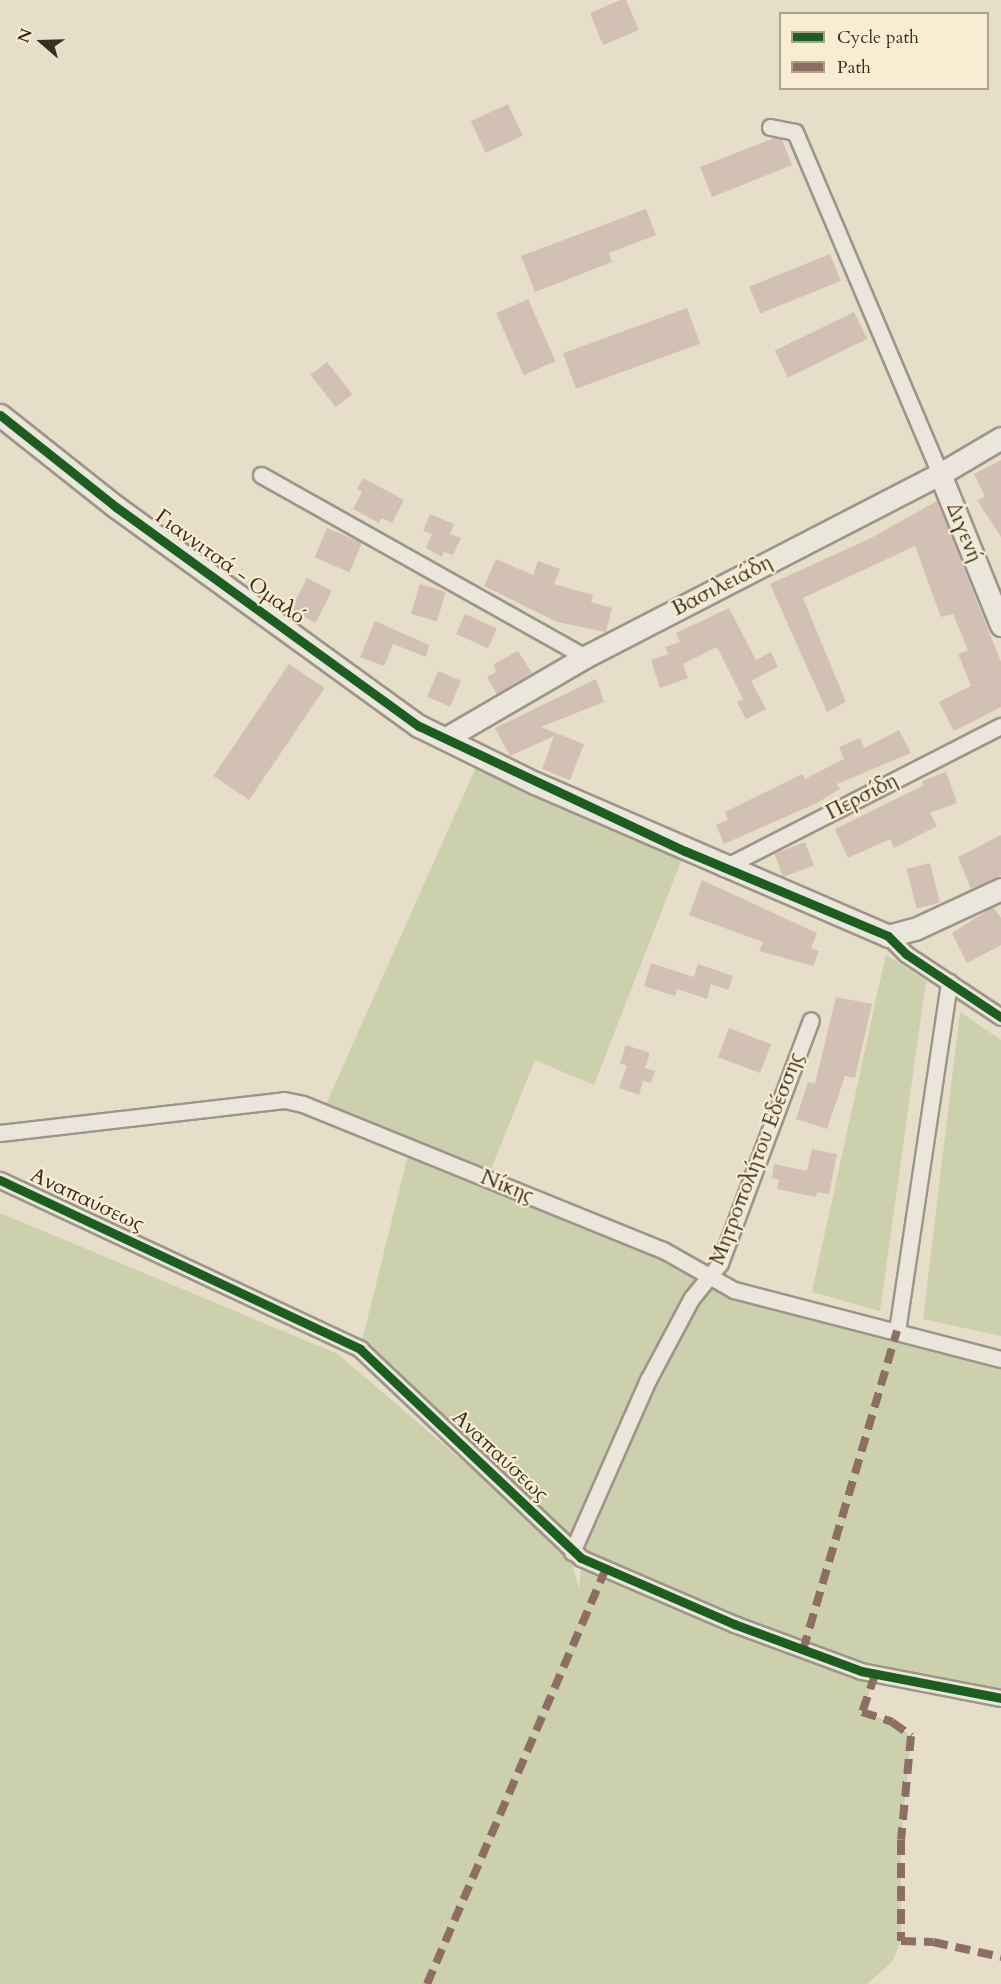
<!DOCTYPE html>
<html>
<head>
<meta charset="utf-8">
<style>
	body { margin:0 }
	#map { position:relative; width:1001px; height:1984px; overflow:hidden; background:#e7dec9; font-family:Cardo,serif }
	div>[style] { position:absolute }
	[style*='--x'] { left:calc(var(--x)*1px); top:calc(var(--y)*1px); width:calc(var(--w)*1px); rotate:calc(var(--a)*1deg) }
	.green>* { inset:0; background:#ccd0ac }
	.building>* { inset:0; background:#d3c0b4; transform-origin:0 0 }
	.roads { filter:drop-shadow(2px 0 #9c9588) drop-shadow(-2px 0 #9c9588) drop-shadow(0 2px #9c9588) drop-shadow(0 -2px #9c9588) }
	.street>* { height:15px; margin:-7.5px; padding:0 7.5px; transform-origin:7.5px; border-radius:7.5px; background:#ebe6dc }
	.secondary>* { height:21px; margin:-10.5px; padding:0 10.5px; transform-origin:10.5px; border-radius:10.5px; background:#ebe6dc }
	.quiet>* { height:8px; margin-top:-4px; transform-origin:0; background:repeating-linear-gradient(90deg,#8d6e63 0 15px,transparent 0 23px) }
	.cycleway>* { height:9px; margin:-4.5px; padding:0 4.5px; transform-origin:4.5px; border-radius:4.5px; background:#1b5e20 }
	span { translate:-50% -50%; white-space:nowrap; text-align:center; line-height:1.15; -webkit-text-stroke:4.5px #f8edd3; paint-order:stroke }
	.street-label { font-size:21px; color:#392e21 }
	.legend { position:absolute; left:779px; top:12px; width:210px; height:78px; box-sizing:border-box; background:#f8edd3; border:2px solid #aca18c; margin:0; padding:8px 10px; list-style:none; font-size:18px; color:#392e21 }
	.legend li { display:flex; align-items:center; gap:12px; height:30px }
	.legend b { width:30px; border:2px solid #aca18c }
	.north { position:absolute; left:12px; top:12px; width:60px; height:60px; -webkit-text-stroke:4px #f8edd3; paint-order:stroke; rotate:290deg; font-size:16px; font-weight:700; line-height:24px; text-align:center; color:#392e21 }
	.north::after { content:''; display:block; margin:auto; width:21px; height:27px; background:#392e21; clip-path:polygon(50% 0,100% 100%,50% 72%,0 100%) }
</style>
</head>
<body>
<div id="map">
	<div class="green">
		<i style="clip-path:polygon(481px 756px,685px 851px,594px 1085px,535px 1060px,487px 1179px,605px 1227px,723px 1286px,1001px 1359px,1001px 1708px,873px 1682px,862px 1712px,892px 1722px,911px 1736px,901px 1840px,901px 1941px,892px 1962px,867px 1984px,0 1984px,0 1213px,338px 1354px,569px 1552px,579px 1589px,582px 1559px,360px 1349px,408px 1155px,323px 1111px)"></i>
		<i style="clip-path:polygon(886px 954px,926px 981px,880px 1311px,812px 1292px)"></i>
		<i style="clip-path:polygon(960px 1012px,1001px 1040px,1001px 1336px,923px 1319px)"></i>
	</div>
	<div class="building">
		<i style="clip-path:polygon(620px 0,626px 0,639px 30px,603px 45px,590px 13px)"></i>
		<i style="left:508px;top:104px;width:35px;height:41px;rotate:65deg"></i>
		<i style="clip-path:polygon(774px 138px,782px 139px,792px 165px,712px 197px,700px 167px)"></i>
		<i style="clip-path:polygon(646px 209px,656px 235px,609px 253px,612px 262px,535px 292px,521px 256px)"></i>
		<i style="left:830px;top:254px;width:29px;height:87px;rotate:68deg"></i>
		<i style="left:528px;top:299px;width:68px;height:35px;rotate:66deg"></i>
		<i style="left:687px;top:308px;width:38px;height:132px;rotate:70deg"></i>
		<i style="left:854px;top:312px;width:30px;height:88px;rotate:64deg"></i>
		<i style="left:327px;top:362px;width:41px;height:21px;rotate:52deg"></i>
		<i style="clip-path:polygon(1001px 460px,1001px 537px,977px 500px,985px 497px,974px 474px)"></i>
		<i style="clip-path:polygon(363px 478px,404px 500px,392px 523px,382px 518px,379px 523px,353px 509px,362px 492px,357px 489px)"></i>
		<i style="clip-path:polygon(937px 501px,1001px 662px,1001px 707px,954px 731px,939px 702px,971px 686px,958px 654px,968px 650px,953px 614px,941px 617px,915px 546px,803px 598px,846px 702px,827px 712px,770px 584px,871px 538px)"></i>
		<i style="clip-path:polygon(430px 514px,454px 524px,450px 534px,461px 538px,453px 555px,444px 552px,442px 557px,426px 548px,432px 534px,423px 531px)"></i>
		<i style="left:327px;top:528px;width:38px;height:32px;rotate:23deg"></i>
		<i style="clip-path:polygon(496px 559px,533px 575px,538px 561px,560px 569px,554px 584px,593px 595px,591px 602px,612px 608px,606px 632px,557px 622px,484px 586px)"></i>
		<i style="left:307px;top:578px;width:28px;height:36px;rotate:27deg"></i>
		<i style="left:420px;top:584px;width:27px;height:31px;rotate:17deg"></i>
		<i style="clip-path:polygon(729px 608px,756px 660px,771px 652px,778px 667px,751px 681px,766px 709px,746px 719px,737px 702px,743px 699px,717px 647px,683px 664px,688px 678px,660px 688px,651px 660px,668px 654px,665px 647px,680px 642px,676px 633px)"></i>
		<i style="left:465px;top:614px;width:35px;height:22px;rotate:24deg"></i>
		<i style="clip-path:polygon(375px 621px,429px 645px,426px 657px,393px 644px,384px 666px,360px 657px)"></i>
		<i style="clip-path:polygon(518px 651px,532px 673px,497px 694px,487px 677px,496px 672px,494px 664px)"></i>
		<i style="left:289px;top:664px;width:43px;height:135px;rotate:34deg"></i>
		<i style="left:438px;top:671px;width:25px;height:28px;rotate:23deg"></i>
		<i style="clip-path:polygon(596px 679px,604px 702px,541px 727px,584px 744px,570px 780px,542px 769px,554px 736px,510px 756px,495px 728px)"></i>
		<i style="clip-path:polygon(899px 730px,911px 753px,837px 784px,840px 789px,817px 803px,724px 844px,716px 825px,728px 820px,725px 812px,802px 774px,805px 779px,844px 759px,839px 747px,860px 738px,864px 748px)"></i>
		<i style="clip-path:polygon(946px 772px,957px 803px,930px 813px,937px 826px,894px 848px,890px 839px,848px 858px,835px 829px,924px 785px,922px 781px)"></i>
		<i style="clip-path:polygon(1001px 835px,1001px 876px,971px 889px,958px 857px)"></i>
		<i style="left:805px;top:842px;width:25px;height:33px;rotate:69deg"></i>
		<i style="left:930px;top:863px;width:41px;height:24px;rotate:76deg"></i>
		<i style="clip-path:polygon(702px 880px,817px 933px,811px 948px,819px 951px,813px 966px,759px 951px,763px 942px,689px 915px)"></i>
		<i style="clip-path:polygon(993px 907px,1001px 918px,1001px 945px,967px 963px,952px 933px)"></i>
		<i style="clip-path:polygon(651px 963px,694px 977px,698px 964px,733px 976px,728px 990px,711px 984px,707px 999px,677px 989px,675px 996px,644px 986px)"></i>
		<i style="clip-path:polygon(836px 997px,872px 1004px,855px 1078px,845px 1076px,827px 1129px,796px 1119px,808px 1082px,815px 1084px)"></i>
		<i style="left:729px;top:1028px;width:45px;height:31px;rotate:21deg"></i>
		<i style="clip-path:polygon(626px 1045px,650px 1053px,645px 1068px,655px 1071px,651px 1083px,643px 1081px,639px 1095px,619px 1088px,627px 1066px,620px 1063px)"></i>
		<i style="clip-path:polygon(812px 1149px,837px 1154px,829px 1194px,817px 1192px,816px 1197px,777px 1189px,779px 1180px,772px 1178px,774px 1164px,807px 1171px)"></i>
	</div>
	<div class="roads">
		<div class="street">
			<i style="--x:770;--y:127;--w:25;--a:11"></i>
			<i style="--x:795;--y:132;--w:371;--a:67"></i>
			<i style="--x:261;--y:475;--w:372;--a:29.3"></i>
			<i style="--x:723;--y:868;--w:312;--a:-27.1"></i>
			<i style="--x:888;--y:936;--w:25;--a:45"></i>
			<i style="--x:906;--y:954;--w:114;--a:33.6"></i>
			<i style="--x:0;--y:1133;--w:286;--a:-6.6"></i>
			<i style="--x:284;--y:1100;--w:19;--a:12"></i>
			<i style="--x:303;--y:1104;--w:388;--a:22.1"></i>
			<i style="--x:663;--y:1250;--w:81;--a:29.4"></i>
			<i style="--x:734;--y:1290;--w:276;--a:14.5"></i>
			<i style="--x:0;--y:1180;--w:398;--a:25.1"></i>
			<i style="--x:360;--y:1349;--w:304;--a:43.4"></i>
			<i style="--x:581;--y:1558;--w:167;--a:23.3"></i>
			<i style="--x:734;--y:1624;--w:135;--a:20.3"></i>
			<i style="--x:861;--y:1671;--w:143;--a:10.9"></i>
			<i style="--x:897;--y:1331;--w:353;--a:-81.5"></i>
			<i style="--x:572;--y:1552;--w:188;--a:-66.2"></i>
			<i style="--x:648;--y:1380;--w:92;--a:-62"></i>
			<i style="--x:691;--y:1299;--w:46;--a:-51.1"></i>
			<i style="--x:720;--y:1263;--w:259;--a:-69.5"></i>
		</div>
		<div class="secondary">
			<i style="--x:0;--y:415;--w:148;--a:38.4"></i>
			<i style="--x:116;--y:507;--w:374;--a:35.9"></i>
			<i style="--x:419;--y:726;--w:129;--a:26.2"></i>
			<i style="--x:535;--y:783;--w:385;--a:23.4"></i>
			<i style="--x:888;--y:936;--w:28;--a:-15"></i>
			<i style="--x:915;--y:929;--w:95;--a:-24.9"></i>
			<i style="--x:940;--y:474;--w:163;--a:68"></i>
			<i style="--x:446;--y:738;--w:161;--a:-30.2"></i>
			<i style="--x:585;--y:657;--w:399;--a:-27.3"></i>
			<i style="--x:940;--y:474;--w:71;--a:-30.5"></i>
		</div>
	</div>
	<div class="quiet">
		<i style="--x:803;--y:1650;--w:333;--a:-73.6"></i>
		<i style="--x:875;--y:1675;--w:39;--a:109"></i>
		<i style="--x:862;--y:1712;--w:32;--a:18"></i>
		<i style="--x:892;--y:1722;--w:24;--a:36"></i>
		<i style="--x:911;--y:1736;--w:104;--a:95.5"></i>
		<i style="--x:901;--y:1840;--w:101;--a:90"></i>
		<i style="--x:901;--y:1941;--w:32;--a:2"></i>
		<i style="--x:933;--y:1942;--w:70;--a:12.4"></i>
		<i style="--x:427;--y:1984;--w:452;--a:-66.7"></i>
	</div>
	<div class="cycleway">
		<i style="--x:0;--y:415;--w:148;--a:38.4"></i>
		<i style="--x:116;--y:507;--w:374;--a:35.9"></i>
		<i style="--x:419;--y:726;--w:294;--a:25.2"></i>
		<i style="--x:685;--y:851;--w:220;--a:22.7"></i>
		<i style="--x:888;--y:936;--w:25;--a:45"></i>
		<i style="--x:906;--y:954;--w:114;--a:33.6"></i>
		<i style="--x:0;--y:1180;--w:398;--a:25.1"></i>
		<i style="--x:360;--y:1349;--w:304;--a:43.4"></i>
		<i style="--x:581;--y:1558;--w:167;--a:23.3"></i>
		<i style="--x:734;--y:1624;--w:135;--a:20.3"></i>
		<i style="--x:861;--y:1671;--w:143;--a:10.9"></i>
	</div>
	<div class="street-label">
		<span style="left:964px;top:533px;rotate:68deg">Διγενή</span>
		<span style="left:230px;top:567px;rotate:36deg">Γιαννιτσά - Ομαλό</span>
		<span style="left:722px;top:586px;rotate:-27deg">Βασιλειάδη</span>
		<span style="left:862px;top:797px;rotate:-27deg">Περσίδη</span>
		<span style="left:757px;top:1159px;rotate:-69deg">Μητροπολήτου Εδέσσης</span>
		<span style="left:507px;top:1187px;rotate:22deg">Νίκης</span>
		<span style="left:87px;top:1200px;rotate:25deg">Αναπαύσεως</span>
		<span style="left:500px;top:1456px;rotate:43deg">Αναπαύσεως</span>
	</div>
	<ul class="legend">
	<li><b style="height:8px;background:#1b5e20"></b>Cycle path</li>
	<li><b style="height:8px;background:#8d6e63"></b>Path</li>
	</ul>
	<div class="north">N</div>
</div>
</body>
</html>
